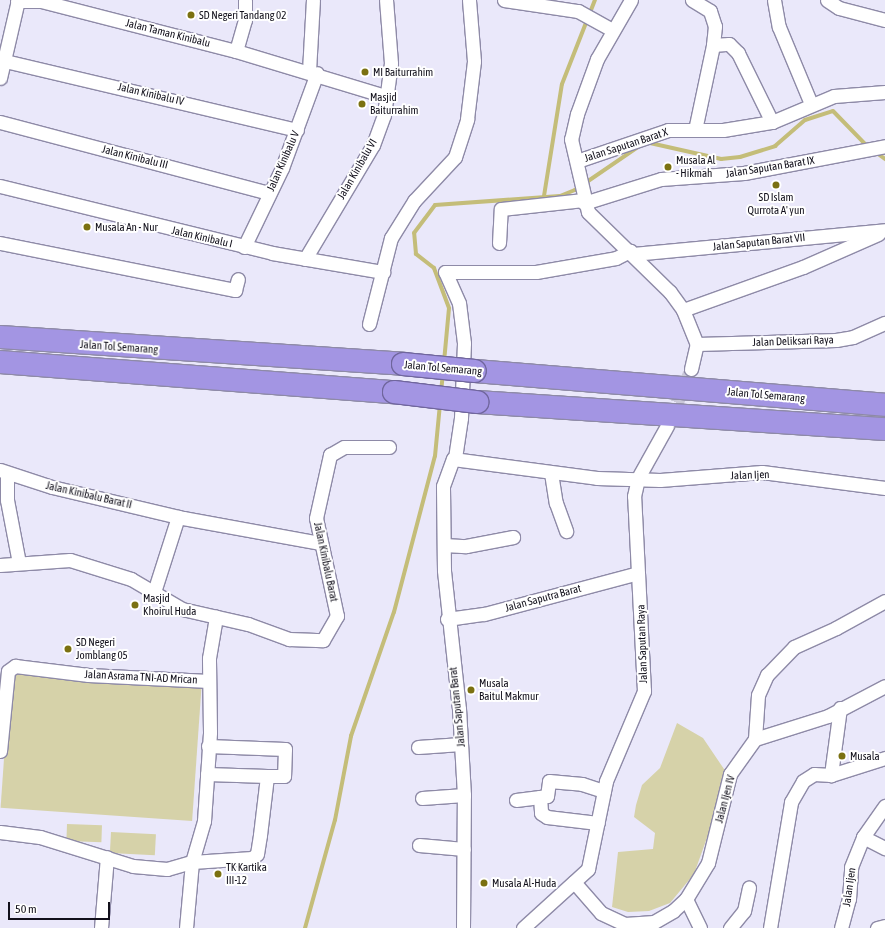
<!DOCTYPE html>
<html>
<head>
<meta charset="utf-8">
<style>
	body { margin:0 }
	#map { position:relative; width:885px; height:928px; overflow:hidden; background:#eae8fa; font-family:"Asap Condensed",sans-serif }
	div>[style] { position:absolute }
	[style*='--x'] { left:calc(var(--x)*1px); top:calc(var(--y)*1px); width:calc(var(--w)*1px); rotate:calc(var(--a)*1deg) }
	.green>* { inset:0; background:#d6d2a9; transform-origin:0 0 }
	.stream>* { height:4px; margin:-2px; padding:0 2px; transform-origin:2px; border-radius:2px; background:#c4bd79 }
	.minor-tunnel>* { height:13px; margin-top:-6.5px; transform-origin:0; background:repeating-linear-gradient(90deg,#cac8d9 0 13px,transparent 0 19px) }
	.roads { filter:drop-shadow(1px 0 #8e8aa7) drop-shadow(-1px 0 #8e8aa7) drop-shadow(0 1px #8e8aa7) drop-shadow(0 -1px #8e8aa7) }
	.minor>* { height:13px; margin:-6.5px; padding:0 6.5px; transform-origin:6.5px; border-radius:6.5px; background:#fff }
	.motorway>* { height:22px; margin:-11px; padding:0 11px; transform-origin:11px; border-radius:11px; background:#a395e3 }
	.bridges { filter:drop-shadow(1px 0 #70669d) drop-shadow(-1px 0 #70669d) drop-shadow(0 1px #70669d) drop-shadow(0 -1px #70669d) }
	.motorway-bridge>* { height:22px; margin:-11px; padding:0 11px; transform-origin:11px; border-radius:11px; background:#a395e3 }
	.dots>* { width:11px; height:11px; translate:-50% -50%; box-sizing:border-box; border:2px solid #fff; border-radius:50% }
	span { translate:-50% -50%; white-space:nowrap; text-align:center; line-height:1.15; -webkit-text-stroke:4px #fff; paint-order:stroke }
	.poi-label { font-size:11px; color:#12101b }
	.left { translate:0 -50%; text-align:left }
	.street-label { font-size:11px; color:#12101b }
	.scale { position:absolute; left:8px; top:902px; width:102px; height:18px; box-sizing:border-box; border:2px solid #12101b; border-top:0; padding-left:5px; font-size:12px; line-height:14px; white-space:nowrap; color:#12101b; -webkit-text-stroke:3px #fff; paint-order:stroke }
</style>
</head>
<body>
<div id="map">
	<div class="green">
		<i style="left:10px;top:673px;width:192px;height:135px;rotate:4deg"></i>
		<i style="clip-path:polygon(677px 723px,703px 738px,726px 772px,717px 810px,694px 874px,670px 903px,649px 911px,628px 912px,612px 907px,618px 852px,653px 849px,655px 833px,634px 817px,636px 805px,642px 785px,660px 768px)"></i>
		<i style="left:67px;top:824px;width:35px;height:17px;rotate:2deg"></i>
		<i style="left:111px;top:832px;width:45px;height:21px;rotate:3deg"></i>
	</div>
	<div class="stream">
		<i style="--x:650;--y:143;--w:73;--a:12.7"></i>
		<i style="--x:721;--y:159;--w:19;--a:-6"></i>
		<i style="--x:740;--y:157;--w:37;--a:-17"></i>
		<i style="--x:775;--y:146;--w:40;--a:-41"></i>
		<i style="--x:805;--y:120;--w:29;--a:-18"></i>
		<i style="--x:833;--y:111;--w:49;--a:45.8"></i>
		<i style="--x:874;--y:151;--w:14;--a:36"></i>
		<i style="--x:544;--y:196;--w:113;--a:-80.9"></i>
		<i style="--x:562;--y:84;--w:90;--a:-68.6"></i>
		<i style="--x:444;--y:362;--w:54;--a:-84.7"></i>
		<i style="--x:449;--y:308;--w:43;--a:-110.6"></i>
		<i style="--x:434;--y:268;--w:23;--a:-142"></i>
		<i style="--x:416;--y:254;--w:21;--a:-95"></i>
		<i style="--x:414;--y:233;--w:35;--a:-53"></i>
		<i style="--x:435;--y:205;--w:125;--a:-4.1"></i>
		<i style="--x:560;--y:196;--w:16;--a:-22"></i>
		<i style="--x:575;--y:190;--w:80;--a:-34.3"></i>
		<i style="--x:441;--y:392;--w:18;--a:-84"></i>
		<i style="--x:305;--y:928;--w:112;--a:-74.5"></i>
		<i style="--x:335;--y:820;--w:86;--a:-79.2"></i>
		<i style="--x:351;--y:736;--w:131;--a:-70.9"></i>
		<i style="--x:394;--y:612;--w:161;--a:-75.3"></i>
		<i style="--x:435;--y:456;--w:52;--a:-84.5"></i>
	</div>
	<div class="minor-tunnel">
		<i style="--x:670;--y:420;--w:55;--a:-67.6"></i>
	</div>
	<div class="roads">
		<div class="minor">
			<i style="--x:504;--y:0;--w:75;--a:8.5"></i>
			<i style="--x:578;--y:11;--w:39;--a:29"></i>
			<i style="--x:631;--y:0;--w:68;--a:120"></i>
			<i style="--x:597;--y:59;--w:59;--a:110"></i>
			<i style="--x:577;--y:114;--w:26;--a:103"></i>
			<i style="--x:571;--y:139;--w:75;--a:76.9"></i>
			<i style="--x:588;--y:212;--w:115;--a:44.3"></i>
			<i style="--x:670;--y:292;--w:22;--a:54"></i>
			<i style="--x:683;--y:310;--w:37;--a:68"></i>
			<i style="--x:692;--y:0;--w:21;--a:31"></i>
			<i style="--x:710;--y:11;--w:16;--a:72"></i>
			<i style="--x:715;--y:26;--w:19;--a:96"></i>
			<i style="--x:774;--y:0;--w:27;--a:80"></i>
			<i style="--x:779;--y:27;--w:83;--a:67.4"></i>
			<i style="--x:827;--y:0;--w:14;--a:34"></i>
			<i style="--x:839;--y:8;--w:48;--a:14.6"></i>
			<i style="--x:17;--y:1;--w:24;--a:0"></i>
			<i style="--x:41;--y:1;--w:201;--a:14.4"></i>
			<i style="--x:236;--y:51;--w:159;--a:16.8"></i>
			<i style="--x:236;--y:51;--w:32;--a:-74"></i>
			<i style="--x:245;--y:20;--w:20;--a:-90"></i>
			<i style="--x:5;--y:61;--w:300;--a:13.3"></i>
			<i style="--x:309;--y:71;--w:71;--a:-86.8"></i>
			<i style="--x:0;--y:78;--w:80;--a:-77"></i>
			<i style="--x:0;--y:122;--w:278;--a:14.8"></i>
			<i style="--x:695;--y:130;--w:87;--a:-78"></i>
			<i style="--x:713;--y:45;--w:16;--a:-4"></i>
			<i style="--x:729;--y:44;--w:13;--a:45"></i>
			<i style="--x:738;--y:53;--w:77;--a:63.8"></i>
			<i style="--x:577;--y:161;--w:96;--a:-18.8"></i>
			<i style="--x:668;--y:130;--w:55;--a:0"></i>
			<i style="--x:723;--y:130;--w:50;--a:-9.3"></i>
			<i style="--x:772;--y:122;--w:67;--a:-22.8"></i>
			<i style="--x:834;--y:96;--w:51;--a:-4.5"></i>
			<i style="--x:0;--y:186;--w:280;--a:13.8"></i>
			<i style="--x:272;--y:253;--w:113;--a:9.7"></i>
			<i style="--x:584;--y:203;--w:81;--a:-17.3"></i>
			<i style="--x:661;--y:179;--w:83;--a:-4.1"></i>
			<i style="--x:744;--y:173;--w:144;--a:-10.8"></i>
			<i style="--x:0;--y:243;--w:240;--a:11.3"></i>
			<i style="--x:235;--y:290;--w:11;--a:-75"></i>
			<i style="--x:499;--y:243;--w:34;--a:-87"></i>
			<i style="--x:501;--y:209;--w:83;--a:-6.2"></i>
			<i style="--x:244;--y:247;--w:88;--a:-64.3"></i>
			<i style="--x:282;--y:168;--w:101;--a:-69.8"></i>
			<i style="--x:633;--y:254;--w:253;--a:-5.4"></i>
			<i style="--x:305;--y:259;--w:133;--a:-59.2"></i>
			<i style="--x:373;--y:145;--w:32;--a:-70"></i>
			<i style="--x:384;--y:115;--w:52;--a:-82.3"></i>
			<i style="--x:391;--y:63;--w:63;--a:-94.5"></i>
			<i style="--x:683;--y:310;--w:127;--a:-19.7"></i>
			<i style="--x:803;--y:267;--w:82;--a:-23.7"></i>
			<i style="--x:369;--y:324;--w:89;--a:-75.7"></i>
			<i style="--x:391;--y:238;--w:44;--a:-58.1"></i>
			<i style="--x:414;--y:201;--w:60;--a:-47"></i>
			<i style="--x:455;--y:157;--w:40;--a:-72"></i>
			<i style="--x:467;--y:119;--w:58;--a:-83.1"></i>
			<i style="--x:474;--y:61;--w:61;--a:-94.7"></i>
			<i style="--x:697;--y:344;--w:139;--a:-1.6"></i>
			<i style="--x:836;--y:340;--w:17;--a:-10"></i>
			<i style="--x:853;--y:337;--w:35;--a:-24"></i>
			<i style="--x:691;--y:369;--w:26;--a:-77"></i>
			<i style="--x:455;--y:458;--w:40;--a:-81.5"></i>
			<i style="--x:461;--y:418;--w:75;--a:-87.7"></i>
			<i style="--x:464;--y:343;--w:40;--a:-97.1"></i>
			<i style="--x:459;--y:303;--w:34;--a:-114"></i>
			<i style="--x:445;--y:272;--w:91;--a:0"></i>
			<i style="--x:536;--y:272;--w:81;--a:-9.9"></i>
			<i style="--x:616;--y:258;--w:16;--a:-27"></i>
			<i style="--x:0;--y:470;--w:55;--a:18.1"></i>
			<i style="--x:52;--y:487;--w:135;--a:13.3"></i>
			<i style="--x:183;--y:518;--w:140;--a:10.3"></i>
			<i style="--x:551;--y:473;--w:30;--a:81"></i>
			<i style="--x:556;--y:503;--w:30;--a:70"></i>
			<i style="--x:7;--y:474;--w:26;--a:90"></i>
			<i style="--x:7;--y:500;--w:64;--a:79.2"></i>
			<i style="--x:444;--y:545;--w:22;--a:3"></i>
			<i style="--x:466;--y:546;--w:48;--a:-10.8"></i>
			<i style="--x:0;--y:565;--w:70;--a:-4.1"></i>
			<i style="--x:70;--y:560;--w:64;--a:17.3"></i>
			<i style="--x:131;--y:579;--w:59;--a:30.5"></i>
			<i style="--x:182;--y:609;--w:68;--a:12.8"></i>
			<i style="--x:248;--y:624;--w:44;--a:20.1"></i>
			<i style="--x:289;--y:639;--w:34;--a:2"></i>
			<i style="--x:323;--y:640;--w:28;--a:-60"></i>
			<i style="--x:337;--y:616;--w:100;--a:-102.1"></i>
			<i style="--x:316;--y:518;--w:65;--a:-77.5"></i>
			<i style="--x:330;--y:455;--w:16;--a:-30"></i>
			<i style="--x:344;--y:447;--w:45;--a:0"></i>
			<i style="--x:154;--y:592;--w:79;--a:-72.3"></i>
			<i style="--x:447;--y:619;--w:37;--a:-8"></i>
			<i style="--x:484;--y:614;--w:159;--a:-14.9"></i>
			<i style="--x:840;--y:708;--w:68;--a:97.7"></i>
			<i style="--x:831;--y:775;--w:57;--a:-17.5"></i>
			<i style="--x:755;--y:739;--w:77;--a:-17.5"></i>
			<i style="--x:828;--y:716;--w:64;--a:-27.8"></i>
			<i style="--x:208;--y:746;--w:77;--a:2.2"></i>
			<i style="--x:285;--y:749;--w:27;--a:92"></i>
			<i style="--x:284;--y:776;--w:17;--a:180"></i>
			<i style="--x:418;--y:747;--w:43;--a:-4"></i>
			<i style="--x:0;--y:751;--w:80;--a:-84.3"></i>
			<i style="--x:8;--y:671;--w:9;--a:-36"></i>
			<i style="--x:15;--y:666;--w:74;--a:7"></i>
			<i style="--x:88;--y:675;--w:121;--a:2.8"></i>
			<i style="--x:540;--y:797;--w:7;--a:-8"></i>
			<i style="--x:547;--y:796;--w:15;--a:-82"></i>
			<i style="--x:549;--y:781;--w:33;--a:5"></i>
			<i style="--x:582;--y:784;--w:23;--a:18"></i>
			<i style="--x:422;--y:798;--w:42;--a:-4.1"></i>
			<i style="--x:516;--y:800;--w:24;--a:-7"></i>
			<i style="--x:540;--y:797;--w:16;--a:86"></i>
			<i style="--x:541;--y:813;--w:7;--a:34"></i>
			<i style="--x:547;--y:817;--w:51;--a:6.7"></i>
			<i style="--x:0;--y:832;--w:40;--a:7.1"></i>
			<i style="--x:40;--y:837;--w:97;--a:17.3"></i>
			<i style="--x:133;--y:866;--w:34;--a:5"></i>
			<i style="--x:167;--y:869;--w:26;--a:-16"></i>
			<i style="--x:192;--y:862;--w:43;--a:-73.7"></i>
			<i style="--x:204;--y:821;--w:89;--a:-86.1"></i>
			<i style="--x:210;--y:732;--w:74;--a:-90.8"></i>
			<i style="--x:209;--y:658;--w:42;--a:-80.3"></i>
			<i style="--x:863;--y:837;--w:25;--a:27"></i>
			<i style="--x:419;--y:845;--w:45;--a:5.1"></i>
			<i style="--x:574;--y:882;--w:41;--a:48.9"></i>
			<i style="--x:601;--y:913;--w:26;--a:25"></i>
			<i style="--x:625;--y:924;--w:29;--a:-4"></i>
			<i style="--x:654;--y:922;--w:22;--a:-30"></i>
			<i style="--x:673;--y:911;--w:18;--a:-43"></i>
			<i style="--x:686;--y:899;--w:42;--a:-58.6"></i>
			<i style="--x:708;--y:863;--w:92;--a:-76.1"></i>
			<i style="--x:730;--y:774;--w:43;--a:-54.5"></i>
			<i style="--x:755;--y:739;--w:44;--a:-86.1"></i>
			<i style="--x:758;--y:695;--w:22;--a:-66"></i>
			<i style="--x:767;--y:675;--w:39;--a:-46"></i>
			<i style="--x:794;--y:647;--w:46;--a:-24.3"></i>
			<i style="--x:836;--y:628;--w:56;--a:-28.9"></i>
			<i style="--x:686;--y:899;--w:32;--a:64"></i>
			<i style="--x:101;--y:928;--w:71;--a:-85.2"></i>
			<i style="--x:186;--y:928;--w:66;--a:-84.8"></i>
			<i style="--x:192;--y:862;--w:60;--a:-3.8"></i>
			<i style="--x:252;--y:858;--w:6;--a:-39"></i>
			<i style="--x:257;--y:854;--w:19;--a:-81"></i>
			<i style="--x:260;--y:835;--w:59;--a:-83.2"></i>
			<i style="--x:267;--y:776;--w:60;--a:-178.1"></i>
			<i style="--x:463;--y:928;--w:133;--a:-89.6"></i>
			<i style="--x:464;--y:795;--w:86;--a:-93.3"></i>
			<i style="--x:459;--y:709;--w:140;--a:-96.2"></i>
			<i style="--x:444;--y:570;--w:84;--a:-90.7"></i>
			<i style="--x:443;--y:486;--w:29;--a:-70"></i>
			<i style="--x:453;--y:459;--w:145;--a:7.5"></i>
			<i style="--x:597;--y:478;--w:63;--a:1.8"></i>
			<i style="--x:660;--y:480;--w:102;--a:-4.5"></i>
			<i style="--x:762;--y:472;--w:124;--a:7.4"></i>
			<i style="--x:523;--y:928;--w:88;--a:-42.2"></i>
			<i style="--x:588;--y:869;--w:90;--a:-78.4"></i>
			<i style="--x:606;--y:781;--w:98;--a:-67.1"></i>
			<i style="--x:644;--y:691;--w:195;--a:-92.9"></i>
			<i style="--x:634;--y:496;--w:18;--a:-77"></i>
			<i style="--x:638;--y:478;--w:60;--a:-60.9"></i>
			<i style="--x:730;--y:928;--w:22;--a:-51"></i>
			<i style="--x:744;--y:911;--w:24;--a:-78"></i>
			<i style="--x:770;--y:928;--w:128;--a:-80.5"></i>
			<i style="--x:791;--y:802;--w:24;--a:-60"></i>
			<i style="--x:803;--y:781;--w:13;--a:-32"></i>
			<i style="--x:814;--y:774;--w:17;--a:3"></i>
			<i style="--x:841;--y:928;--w:30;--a:-75"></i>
			<i style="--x:849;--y:899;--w:32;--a:-86"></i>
			<i style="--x:851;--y:867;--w:32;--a:-68"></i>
			<i style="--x:863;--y:837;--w:38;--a:-55"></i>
			<i style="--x:877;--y:928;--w:8;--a:-14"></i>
		</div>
		<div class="motorway">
			<i style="--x:0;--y:337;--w:404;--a:3.8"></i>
			<i style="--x:0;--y:362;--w:395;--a:4.4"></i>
			<i style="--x:475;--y:371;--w:411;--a:4.7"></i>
			<i style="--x:477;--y:402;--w:409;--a:3.8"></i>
		</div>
	</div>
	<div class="bridges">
		<div class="motorway-bridge">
			<i style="--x:403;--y:364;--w:72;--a:5.6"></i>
			<i style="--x:394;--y:392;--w:84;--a:6.9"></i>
		</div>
	</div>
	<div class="dots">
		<i style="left:191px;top:15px;background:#7b7111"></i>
		<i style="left:365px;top:72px;background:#7b7111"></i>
		<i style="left:362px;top:104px;background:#7b7111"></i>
		<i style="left:668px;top:167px;background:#7b7111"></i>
		<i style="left:776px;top:185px;background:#7b7111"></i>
		<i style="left:87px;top:227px;background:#7b7111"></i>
		<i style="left:135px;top:605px;background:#7b7111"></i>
		<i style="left:68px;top:649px;background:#7b7111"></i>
		<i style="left:471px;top:690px;background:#7b7111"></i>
		<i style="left:842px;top:756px;background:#7b7111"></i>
		<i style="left:218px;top:874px;background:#7b7111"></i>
		<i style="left:484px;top:883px;background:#7b7111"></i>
	</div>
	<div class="poi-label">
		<span class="left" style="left:199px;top:15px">SD Negeri Tandang 02</span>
		<span class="left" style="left:373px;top:72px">MI Baiturrahim</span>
		<span class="left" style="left:370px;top:104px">Masjid<br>Baiturrahim</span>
		<span class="left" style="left:676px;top:167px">Musala Al<br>- Hikmah</span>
		<span style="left:776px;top:204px">SD Islam<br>Qurrota A' yun</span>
		<span class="left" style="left:95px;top:227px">Musala An - Nur</span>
		<span class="left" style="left:143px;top:605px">Masjid<br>Khoirul Huda</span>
		<span class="left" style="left:76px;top:649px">SD Negeri<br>Jomblang 05</span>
		<span class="left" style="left:479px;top:690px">Musala<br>Baitul Makmur</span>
		<span class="left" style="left:850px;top:756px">Musala</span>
		<span class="left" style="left:226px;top:874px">TK Kartika<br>III-12</span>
		<span class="left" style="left:492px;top:883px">Musala Al-Huda</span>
	</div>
	<div class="street-label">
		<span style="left:168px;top:33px;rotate:14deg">Jalan Taman Kinibalu</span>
		<span style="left:151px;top:94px;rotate:13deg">Jalan Kinibalu IV</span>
		<span style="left:626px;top:145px;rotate:-18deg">Jalan Saputan Barat X</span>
		<span style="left:135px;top:157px;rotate:14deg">Jalan Kinibalu III</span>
		<span style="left:283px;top:161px;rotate:-66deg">Jalan Kinibalu V</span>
		<span style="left:770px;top:167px;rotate:-9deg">Jalan Saputan Barat IX</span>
		<span style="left:357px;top:169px;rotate:-60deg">Jalan Kinibalu VI</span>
		<span style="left:202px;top:237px;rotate:13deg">Jalan Kinibalu I</span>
		<span style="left:759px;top:242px;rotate:-6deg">Jalan Saputan Barat VII</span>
		<span style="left:793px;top:341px;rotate:-2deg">Jalan Deliksari Raya</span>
		<span style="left:119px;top:347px;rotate:4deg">Jalan Tol Semarang</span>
		<span style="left:443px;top:368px;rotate:5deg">Jalan Tol Semarang</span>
		<span style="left:766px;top:395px;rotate:5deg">Jalan Tol Semarang</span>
		<span style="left:750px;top:475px;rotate:-2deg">Jalan Ijen</span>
		<span style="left:89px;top:495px;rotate:13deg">Jalan Kinibalu Barat II</span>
		<span style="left:326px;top:562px;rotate:78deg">Jalan Kinibalu Barat</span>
		<span style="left:543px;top:598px;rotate:-15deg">Jalan Saputra Barat</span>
		<span style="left:642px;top:644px;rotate:-92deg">Jalan Saputan Raya</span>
		<span style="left:141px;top:677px;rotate:3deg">Jalan Asrama TNI-AD Mrican</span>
		<span style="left:457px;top:707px;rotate:-96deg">Jalan Saputan Barat</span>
		<span style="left:725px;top:799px;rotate:-75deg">Jalan Ijen IV</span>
		<span style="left:849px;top:887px;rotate:-82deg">Jalan Ijen</span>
	</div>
	<div class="scale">50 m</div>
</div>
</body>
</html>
